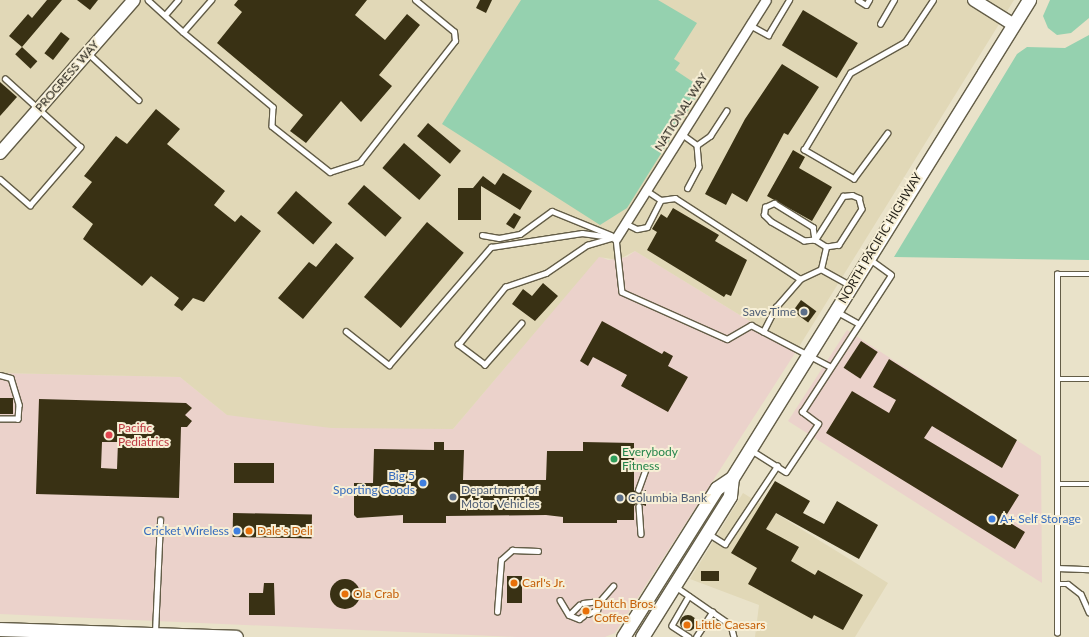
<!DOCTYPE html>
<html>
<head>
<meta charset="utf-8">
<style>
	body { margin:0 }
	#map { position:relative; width:1089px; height:637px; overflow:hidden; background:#e9e2c9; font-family:Lato,sans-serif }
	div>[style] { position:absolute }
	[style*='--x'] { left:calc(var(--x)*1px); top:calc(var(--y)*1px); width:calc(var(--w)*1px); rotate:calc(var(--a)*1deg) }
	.commercial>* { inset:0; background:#ebd2cb }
	.built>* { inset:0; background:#e1d8b7 }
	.green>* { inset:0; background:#95d1af }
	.building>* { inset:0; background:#393114; transform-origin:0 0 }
	.round { border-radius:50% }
	.roads { filter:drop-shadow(1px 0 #635d47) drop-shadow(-1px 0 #635d47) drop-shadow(0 1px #635d47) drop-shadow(0 -1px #635d47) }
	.lane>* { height:4.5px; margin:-2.25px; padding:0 2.25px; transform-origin:2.25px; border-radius:2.25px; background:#fff }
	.street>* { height:9px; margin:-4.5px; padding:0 4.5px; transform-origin:4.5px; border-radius:4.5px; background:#fff }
	.secondary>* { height:12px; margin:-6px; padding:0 6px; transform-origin:6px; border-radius:6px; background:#fff }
	.primary>* { height:13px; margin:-6.5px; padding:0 6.5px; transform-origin:6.5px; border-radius:6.5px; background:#fff }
	.dots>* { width:11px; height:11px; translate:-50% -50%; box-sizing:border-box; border:2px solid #f7efd6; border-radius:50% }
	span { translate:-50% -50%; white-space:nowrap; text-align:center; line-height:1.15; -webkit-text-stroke:4px #f7efd6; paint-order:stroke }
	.street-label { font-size:12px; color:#27241b }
	.service-label { font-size:12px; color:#4e5e75 }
	.right { translate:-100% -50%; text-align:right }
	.left { translate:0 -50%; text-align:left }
	.health-label { font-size:12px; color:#be3a42 }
	.leisure-label { font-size:12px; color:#27864d }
	.shop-label { font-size:12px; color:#366cbe }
	.food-label { font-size:12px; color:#c56008 }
</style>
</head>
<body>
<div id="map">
	<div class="commercial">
		<i style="clip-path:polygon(635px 251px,797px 350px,615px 633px,605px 637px,517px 637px,0 614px,0 373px,180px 377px,227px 415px,453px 429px,599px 256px,608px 260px,627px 257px)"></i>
		<i style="clip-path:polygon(847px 330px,1041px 456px,1042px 583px,788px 421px)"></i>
	</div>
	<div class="built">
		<i style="clip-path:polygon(0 0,1014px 0,797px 350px,635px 251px,618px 260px,599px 257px,453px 429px,331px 428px,227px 415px,180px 377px,0 373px)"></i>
		<i style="clip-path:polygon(743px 493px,888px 583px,855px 637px,755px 637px,759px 605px,690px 579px)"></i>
	</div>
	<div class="green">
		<i style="clip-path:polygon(521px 0,658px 0,697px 23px,674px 59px,680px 63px,675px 70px,702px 88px,627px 208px,600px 225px,442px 124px)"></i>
		<i style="clip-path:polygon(1050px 0,1089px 0,1089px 18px,1071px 33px,1057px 35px,1048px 28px,1043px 16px)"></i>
		<i style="clip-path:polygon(1089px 35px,1089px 260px,894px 257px,1017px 54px,1027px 47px,1065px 48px)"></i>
	</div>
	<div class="building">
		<i style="clip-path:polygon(47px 0,62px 0,22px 47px,9px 36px,28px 14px,32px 18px)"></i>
		<i style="clip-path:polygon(77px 0,98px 0,90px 10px)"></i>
		<i style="clip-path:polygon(238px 0,367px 0,355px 15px,385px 40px,407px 14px,420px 25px,379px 75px,392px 86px,361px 122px,341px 101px,306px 143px,290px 131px,303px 115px,217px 43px,242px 12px,234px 5px)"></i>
		<i style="clip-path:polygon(480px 0,492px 0,486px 13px,476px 8px)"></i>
		<i style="left:803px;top:10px;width:64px;height:41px;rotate:31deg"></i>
		<i style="left:61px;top:32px;width:11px;height:27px;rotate:38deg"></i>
		<i style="left:22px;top:47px;width:21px;height:10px;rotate:43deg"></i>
		<i style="clip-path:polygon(782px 64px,819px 87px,788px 135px,784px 133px,747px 202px,732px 193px,726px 205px,705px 194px,745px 119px)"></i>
		<i style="clip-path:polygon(0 82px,17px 97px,0 116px)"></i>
		<i style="clip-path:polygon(156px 109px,180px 129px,167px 144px,225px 191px,214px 205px,235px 222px,241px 215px,261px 231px,204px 302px,193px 298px,182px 311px,174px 305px,179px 298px,151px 276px,142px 286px,83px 239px,93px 224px,72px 207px,92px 182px,84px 176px,116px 136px,127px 144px)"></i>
		<i style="left:428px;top:123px;width:43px;height:17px;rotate:40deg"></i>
		<i style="left:404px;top:143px;width:49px;height:33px;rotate:41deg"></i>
		<i style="clip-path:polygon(793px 150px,805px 157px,799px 168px,832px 187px,812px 221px,767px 196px)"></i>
		<i style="clip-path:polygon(503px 173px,532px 191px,520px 210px,481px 186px,481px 220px,458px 220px,458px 188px,473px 188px,483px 176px,495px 185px)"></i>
		<i style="left:364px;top:185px;width:50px;height:25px;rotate:41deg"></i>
		<i style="left:296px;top:191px;width:48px;height:29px;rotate:41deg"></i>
		<i style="clip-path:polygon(673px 208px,719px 235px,715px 241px,747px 260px,731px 296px,726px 294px,724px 297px,647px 250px,657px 232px,652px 229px,661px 214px,667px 218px)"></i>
		<i style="clip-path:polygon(514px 213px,521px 217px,514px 229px,506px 224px)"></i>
		<i style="left:427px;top:222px;width:48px;height:98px;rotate:40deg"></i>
		<i style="clip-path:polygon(336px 243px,354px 258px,303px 319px,278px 298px,309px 262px,316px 267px)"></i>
		<i style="clip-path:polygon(543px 283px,558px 296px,535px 321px,512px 304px,523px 289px,532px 296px)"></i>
		<i style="left:801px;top:300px;width:19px;height:14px;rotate:36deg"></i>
		<i style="clip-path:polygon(602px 321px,662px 354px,664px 351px,673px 356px,668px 366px,688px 377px,668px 412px,621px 386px,627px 375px,593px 357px,588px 366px,580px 361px)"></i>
		<i style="left:861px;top:341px;width:20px;height:32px;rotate:33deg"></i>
		<i style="clip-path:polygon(889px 359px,1017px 440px,1002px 468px,932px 426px,924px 438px,1019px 495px,1004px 519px,1025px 532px,1015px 549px,826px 433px,852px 391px,889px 413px,896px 400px,873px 387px)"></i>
		<i style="left:0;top:398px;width:13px;height:16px"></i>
		<i style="clip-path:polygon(evenodd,39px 399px,186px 403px,192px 408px,185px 415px,192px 421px,187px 427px,181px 427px,179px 498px,36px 494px,39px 399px,102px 442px,118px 442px,117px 469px,101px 468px,102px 442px)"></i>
		<i style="clip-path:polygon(434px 442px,444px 442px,444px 450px,464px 450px,463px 480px,546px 480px,547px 451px,583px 451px,583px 442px,634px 443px,634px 490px,638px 494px,646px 490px,646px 506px,637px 503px,634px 506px,634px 520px,617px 520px,617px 523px,563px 523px,563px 517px,546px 515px,446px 516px,446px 523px,403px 523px,403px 515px,357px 518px,354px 515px,354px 483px,373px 483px,374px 449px,434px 450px)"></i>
		<i style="left:234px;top:463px;width:40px;height:20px"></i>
		<i style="clip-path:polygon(775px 481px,810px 501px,803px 513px,824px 524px,837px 501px,878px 525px,859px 559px,776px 513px,766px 529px,799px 547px,791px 561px,815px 575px,818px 570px,863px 595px,843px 630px,814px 615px,812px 619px,748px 584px,757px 568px,731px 553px)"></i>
		<i style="left:233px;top:513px;width:79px;height:24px;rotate:1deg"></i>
		<i style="left:701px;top:571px;width:18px;height:10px"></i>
		<i style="left:507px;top:576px;width:15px;height:27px"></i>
		<i class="round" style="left:330px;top:579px;width:30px;height:30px"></i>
		<i style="clip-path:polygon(264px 583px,274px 583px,275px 615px,249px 615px,249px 593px,263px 593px)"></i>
		<i class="round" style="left:680px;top:615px;width:16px;height:16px"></i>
	</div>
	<div class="roads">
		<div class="lane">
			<i style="--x:148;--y:0;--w:47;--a:42.4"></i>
			<i style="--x:183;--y:32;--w:43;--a:-48.8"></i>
			<i style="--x:858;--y:0;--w:9;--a:32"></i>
			<i style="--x:866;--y:5;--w:6;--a:-59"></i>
			<i style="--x:165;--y:15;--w:20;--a:-49"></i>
			<i style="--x:880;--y:24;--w:28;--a:-60"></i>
			<i style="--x:750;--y:25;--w:21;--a:29"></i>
			<i style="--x:768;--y:35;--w:41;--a:-59"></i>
			<i style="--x:183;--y:32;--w:117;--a:39.8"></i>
			<i style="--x:273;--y:107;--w:19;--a:93"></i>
			<i style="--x:272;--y:126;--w:74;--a:38.4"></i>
			<i style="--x:330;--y:172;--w:32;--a:-18"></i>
			<i style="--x:360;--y:162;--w:154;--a:-51.9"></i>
			<i style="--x:455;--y:41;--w:9;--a:-96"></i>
			<i style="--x:454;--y:32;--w:50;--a:-140.6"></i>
			<i style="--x:88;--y:53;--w:69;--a:42.7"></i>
			<i style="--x:888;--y:133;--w:57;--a:126.5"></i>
			<i style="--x:854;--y:179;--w:58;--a:-149.9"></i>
			<i style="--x:804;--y:150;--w:90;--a:-59.1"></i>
			<i style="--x:850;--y:73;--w:63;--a:-29.4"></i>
			<i style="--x:905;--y:42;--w:50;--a:-56.3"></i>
			<i style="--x:682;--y:134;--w:19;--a:36"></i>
			<i style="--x:697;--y:145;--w:22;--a:85"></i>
			<i style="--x:699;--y:167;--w:24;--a:118"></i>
			<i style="--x:697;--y:145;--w:16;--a:-35"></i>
			<i style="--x:710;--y:136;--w:30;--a:-57"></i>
			<i style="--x:0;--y:179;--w:40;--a:41"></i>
			<i style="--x:30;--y:205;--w:77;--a:-49.2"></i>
			<i style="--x:80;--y:147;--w:101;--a:-137.8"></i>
			<i style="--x:646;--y:190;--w:18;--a:34"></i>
			<i style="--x:661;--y:200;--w:14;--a:-8"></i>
			<i style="--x:675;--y:198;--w:149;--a:32.9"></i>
			<i style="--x:625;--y:223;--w:13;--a:27"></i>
			<i style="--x:637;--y:229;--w:10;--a:-11"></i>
			<i style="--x:647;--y:227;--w:30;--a:-63"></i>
			<i style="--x:482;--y:235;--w:17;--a:10"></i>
			<i style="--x:499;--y:238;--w:21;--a:-11"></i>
			<i style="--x:520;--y:234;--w:39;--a:-36"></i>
			<i style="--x:552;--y:211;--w:64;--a:22.1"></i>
			<i style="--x:616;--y:238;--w:54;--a:83.7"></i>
			<i style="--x:622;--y:292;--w:115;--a:24.1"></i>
			<i style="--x:727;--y:339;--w:28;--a:-30"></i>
			<i style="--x:751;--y:325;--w:90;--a:27.7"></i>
			<i style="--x:821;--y:269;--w:23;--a:-77"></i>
			<i style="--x:826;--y:247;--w:13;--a:-148"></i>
			<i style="--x:815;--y:240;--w:11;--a:175"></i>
			<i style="--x:804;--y:241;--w:38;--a:-150"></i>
			<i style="--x:771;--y:222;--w:10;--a:-135"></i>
			<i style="--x:764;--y:215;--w:8;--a:-83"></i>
			<i style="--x:765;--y:207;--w:10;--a:-24"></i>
			<i style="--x:774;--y:203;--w:46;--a:31.6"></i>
			<i style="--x:813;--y:227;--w:13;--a:81"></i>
			<i style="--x:815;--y:240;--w:52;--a:-57.5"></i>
			<i style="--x:843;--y:196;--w:9;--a:-6"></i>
			<i style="--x:852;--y:195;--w:8;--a:23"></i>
			<i style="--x:859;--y:198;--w:11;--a:75"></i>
			<i style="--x:862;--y:209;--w:43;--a:122.6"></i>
			<i style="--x:839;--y:245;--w:13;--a:171"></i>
			<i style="--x:836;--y:311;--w:26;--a:29"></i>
			<i style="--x:522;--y:323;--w:56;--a:131.4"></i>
			<i style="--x:485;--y:365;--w:34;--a:-143"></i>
			<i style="--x:458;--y:345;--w:75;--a:-51"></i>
			<i style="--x:505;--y:287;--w:43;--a:-18.9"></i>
			<i style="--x:546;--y:273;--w:50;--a:-34.3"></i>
			<i style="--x:587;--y:245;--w:26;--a:-16"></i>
			<i style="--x:346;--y:331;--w:55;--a:38.3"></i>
			<i style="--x:389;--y:365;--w:156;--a:-49.2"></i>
			<i style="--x:491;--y:247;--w:92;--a:-8.7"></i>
			<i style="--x:582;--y:233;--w:34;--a:8"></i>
			<i style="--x:763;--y:332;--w:28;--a:-63"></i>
			<i style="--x:776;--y:307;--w:37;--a:-49"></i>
			<i style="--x:800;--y:279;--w:23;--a:-25"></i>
			<i style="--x:821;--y:269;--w:33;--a:29"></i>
			<i style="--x:0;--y:375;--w:11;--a:15"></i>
			<i style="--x:11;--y:378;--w:28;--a:73"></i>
			<i style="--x:19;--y:405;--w:14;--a:94"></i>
			<i style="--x:18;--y:419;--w:18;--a:180"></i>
			<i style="--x:1058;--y:379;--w:31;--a:0"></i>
			<i style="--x:751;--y:450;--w:41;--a:32.2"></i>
			<i style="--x:786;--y:472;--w:58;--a:-56.3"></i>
			<i style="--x:818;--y:424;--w:20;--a:-143"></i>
			<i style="--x:802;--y:412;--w:163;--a:-57"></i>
			<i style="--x:891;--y:275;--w:26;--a:-144"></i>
			<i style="--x:1058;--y:484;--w:31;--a:0"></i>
			<i style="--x:638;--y:490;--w:23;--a:-70"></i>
			<i style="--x:639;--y:506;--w:28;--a:86"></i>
			<i style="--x:709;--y:534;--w:19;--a:32"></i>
			<i style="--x:725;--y:544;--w:94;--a:-56.3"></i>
			<i style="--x:1057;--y:568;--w:32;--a:2"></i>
			<i style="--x:1057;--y:584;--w:11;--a:0"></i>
			<i style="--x:1068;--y:584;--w:16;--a:38"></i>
			<i style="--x:1081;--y:594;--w:20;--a:66"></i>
			<i style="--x:675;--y:586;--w:68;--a:34.9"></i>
			<i style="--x:731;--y:625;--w:12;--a:76"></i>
			<i style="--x:689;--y:596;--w:34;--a:120"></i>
			<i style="--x:672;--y:626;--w:20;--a:33"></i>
			<i style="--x:560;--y:600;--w:17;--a:59"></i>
			<i style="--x:569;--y:615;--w:11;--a:22"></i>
			<i style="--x:579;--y:619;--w:5;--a:-37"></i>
			<i style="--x:583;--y:603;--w:17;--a:-7"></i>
			<i style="--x:600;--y:601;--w:20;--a:-49"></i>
			<i style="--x:497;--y:612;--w:52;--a:-85.6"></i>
			<i style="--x:501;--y:560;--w:15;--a:-42"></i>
			<i style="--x:512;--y:550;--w:26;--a:2"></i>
			<i style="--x:588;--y:614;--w:10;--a:-24"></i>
			<i style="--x:597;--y:610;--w:9;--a:-72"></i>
			<i style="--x:569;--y:615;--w:14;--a:-45"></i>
			<i style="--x:155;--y:632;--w:112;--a:-87.4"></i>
			<i style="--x:1057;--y:633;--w:359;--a:-90"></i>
			<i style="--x:1057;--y:274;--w:32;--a:0"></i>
			<i style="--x:696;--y:637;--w:30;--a:-57"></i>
		</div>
		<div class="street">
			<i style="--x:616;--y:238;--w:281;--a:-57.8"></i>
		</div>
		<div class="secondary">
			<i style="--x:974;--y:0;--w:47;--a:32"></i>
			<i style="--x:0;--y:153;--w:203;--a:-48.8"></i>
		</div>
		<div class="primary">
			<i style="--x:0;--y:629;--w:236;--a:1.9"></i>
			<i style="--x:623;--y:637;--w:176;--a:-57.8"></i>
			<i style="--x:717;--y:488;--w:18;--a:-34"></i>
			<i style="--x:732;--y:478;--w:563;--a:-58.15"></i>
			<i style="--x:642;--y:637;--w:166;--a:-58"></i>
			<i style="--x:730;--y:496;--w:18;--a:-84"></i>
		</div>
	</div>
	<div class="dots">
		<i style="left:804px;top:312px;background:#5c6f8a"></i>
		<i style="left:109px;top:435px;background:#e0444e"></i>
		<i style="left:614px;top:459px;background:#2e9e5b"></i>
		<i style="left:423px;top:483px;background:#3f7fe0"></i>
		<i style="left:453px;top:497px;background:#5c6f8a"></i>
		<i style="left:620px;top:498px;background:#5c6f8a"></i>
		<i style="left:992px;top:519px;background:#3f7fe0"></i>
		<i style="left:237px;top:531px;background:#3f7fe0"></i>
		<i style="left:249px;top:531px;background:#e8710a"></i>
		<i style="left:514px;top:583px;background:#e8710a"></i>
		<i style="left:345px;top:594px;background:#e8710a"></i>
		<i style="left:586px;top:611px;background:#e8710a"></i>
		<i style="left:687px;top:625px;background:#e8710a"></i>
	</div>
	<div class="street-label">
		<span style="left:67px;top:76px;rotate:-49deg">PROGRESS WAY</span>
		<span style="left:681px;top:112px;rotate:-58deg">NATIONAL WAY</span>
		<span style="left:880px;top:238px;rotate:-59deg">NORTH PACIFIC HIGHWAY</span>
	</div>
	<div class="service-label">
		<span class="right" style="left:796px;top:312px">Save Time</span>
		<span class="left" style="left:461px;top:497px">Department of<br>Motor Vehicles</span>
		<span class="left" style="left:628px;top:498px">Columbia Bank</span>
	</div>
	<div class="health-label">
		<span class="left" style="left:118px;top:435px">Pacific<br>Pediatrics</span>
	</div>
	<div class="leisure-label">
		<span class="left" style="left:622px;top:459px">Everybody<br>Fitness</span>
	</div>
	<div class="shop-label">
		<span class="right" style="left:415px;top:483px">Big 5<br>Sporting Goods</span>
		<span class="left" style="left:1000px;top:519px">A+ Self Storage</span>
		<span class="right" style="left:229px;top:531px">Cricket Wireless</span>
	</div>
	<div class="food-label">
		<span class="left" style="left:257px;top:531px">Dale's Deli</span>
		<span class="left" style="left:522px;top:583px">Carl's Jr.</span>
		<span class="left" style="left:353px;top:594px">Ola Crab</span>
		<span class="left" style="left:594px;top:611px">Dutch Bros.<br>Coffee</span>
		<span class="left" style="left:695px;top:625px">Little Caesars</span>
	</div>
</div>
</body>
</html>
